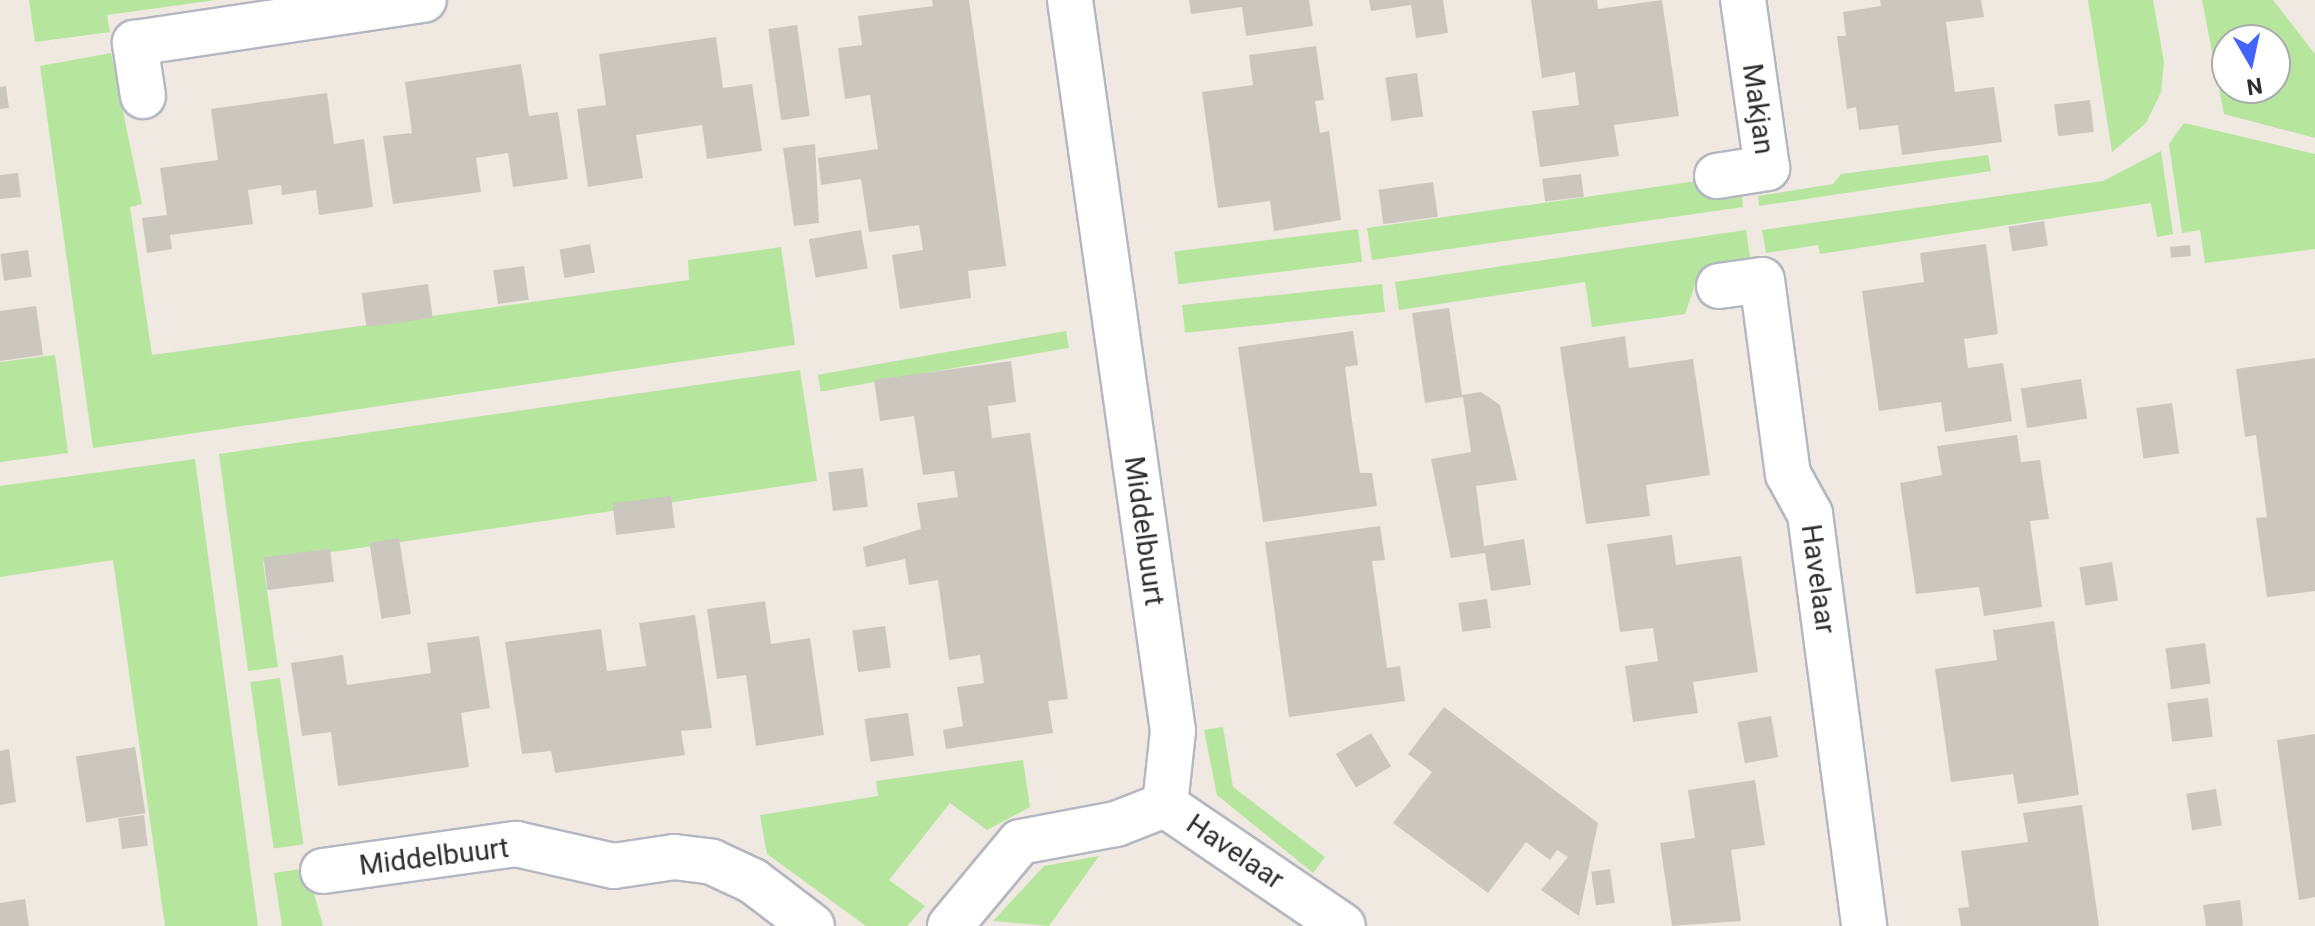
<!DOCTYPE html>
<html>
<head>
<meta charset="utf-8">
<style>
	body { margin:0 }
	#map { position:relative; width:2315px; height:926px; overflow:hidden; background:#efe9e1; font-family:Roboto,sans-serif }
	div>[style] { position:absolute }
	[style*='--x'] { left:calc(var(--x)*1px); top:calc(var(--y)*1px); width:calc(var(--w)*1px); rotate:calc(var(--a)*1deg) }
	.green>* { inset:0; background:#b6e59e; transform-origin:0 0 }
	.building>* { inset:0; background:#cbc7bf; transform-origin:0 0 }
	.roads { filter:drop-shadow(2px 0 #b4b7c1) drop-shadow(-2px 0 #b4b7c1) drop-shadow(0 2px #b4b7c1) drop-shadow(0 -2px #b4b7c1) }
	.minor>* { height:44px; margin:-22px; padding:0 22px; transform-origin:22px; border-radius:22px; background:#fff }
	span { translate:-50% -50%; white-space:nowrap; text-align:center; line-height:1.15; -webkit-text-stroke:6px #fff; paint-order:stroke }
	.street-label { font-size:28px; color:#2e2e2e }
	.north { position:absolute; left:2211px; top:24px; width:80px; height:80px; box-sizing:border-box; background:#fff; border:2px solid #ababab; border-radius:50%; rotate:171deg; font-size:22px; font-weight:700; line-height:32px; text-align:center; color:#2e2e2e }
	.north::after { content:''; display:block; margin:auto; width:28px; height:36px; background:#4264fb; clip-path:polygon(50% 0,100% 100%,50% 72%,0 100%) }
</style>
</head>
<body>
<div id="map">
	<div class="green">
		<i style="clip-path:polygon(29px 0,216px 0,107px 15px,110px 32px,35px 42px)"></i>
		<i style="clip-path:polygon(2088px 0,2153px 0,2164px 62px,2161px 92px,2146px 123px,2112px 152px)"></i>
		<i style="clip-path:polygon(evenodd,2202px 0,2273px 0,2315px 54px,2315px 138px,2224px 114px,2202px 0,2275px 40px,2275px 88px,2227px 88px,2227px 40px,2275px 40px)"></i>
		<i style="clip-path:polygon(111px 53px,142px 204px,130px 207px,152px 355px,689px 280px,688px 260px,781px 247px,795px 345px,93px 448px,40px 66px)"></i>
		<i style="clip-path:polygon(2184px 123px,2315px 154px,2315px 249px,2205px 263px,2200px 230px,2182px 233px,2169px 144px)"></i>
		<i style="clip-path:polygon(2161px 151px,2173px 234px,2157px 237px,2151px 203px,1820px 254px,1818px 245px,1766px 253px,1762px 230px,2103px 181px)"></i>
		<i style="clip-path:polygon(1988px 155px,1991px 171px,1759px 206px,1758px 196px,1833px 184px,1841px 174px)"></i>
		<i style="clip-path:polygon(1697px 181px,1717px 198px,1742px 197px,1743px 207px,1372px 260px,1367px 228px)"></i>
		<i style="left:1358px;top:229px;width:33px;height:185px;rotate:83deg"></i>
		<i style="clip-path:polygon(1746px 230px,1750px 257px,1712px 264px,1698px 276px,1685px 314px,1592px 327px,1585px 282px,1399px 310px,1395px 282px)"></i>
		<i style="left:1382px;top:284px;width:28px;height:201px;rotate:84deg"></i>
		<i style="left:1066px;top:331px;width:17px;height:252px;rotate:80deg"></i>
		<i style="clip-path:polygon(55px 355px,68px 453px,0 462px,0 362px)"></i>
		<i style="clip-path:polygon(800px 370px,817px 481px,263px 562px,278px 667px,248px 671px,219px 454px)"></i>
		<i style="clip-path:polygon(195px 459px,258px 926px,165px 926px,113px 560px,0 577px,0 486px)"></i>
		<i style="left:280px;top:678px;width:168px;height:30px;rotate:82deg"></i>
		<i style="clip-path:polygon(1223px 727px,1233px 787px,1325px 857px,1313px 873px,1217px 795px,1204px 730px)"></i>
		<i style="clip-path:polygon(1023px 760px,1030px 807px,987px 830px,950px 803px,889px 880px,925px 906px,907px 926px,866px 926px,767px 854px,760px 815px,878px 796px,876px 781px)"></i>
		<i style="clip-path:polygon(1099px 856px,1049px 926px,993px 921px,1044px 866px)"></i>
		<i style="clip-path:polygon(307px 868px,323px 926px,282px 926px,274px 873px)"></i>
	</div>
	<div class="building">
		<i style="clip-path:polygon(932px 0,969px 0,1006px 266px,968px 271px,971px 298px,900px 309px,892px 255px,923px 250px,919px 225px,869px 232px,861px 179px,821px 185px,818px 158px,878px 149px,870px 95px,845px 99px,838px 48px,862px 45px,858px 16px,933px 6px)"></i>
		<i style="clip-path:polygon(1189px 0,1309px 0,1313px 26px,1246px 36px,1242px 7px,1191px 14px)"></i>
		<i style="clip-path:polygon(1369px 0,1443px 0,1448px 33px,1416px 38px,1411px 5px,1371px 11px)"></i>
		<i style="clip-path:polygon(1531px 0,1597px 0,1598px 9px,1662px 0,1679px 116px,1614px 125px,1619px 156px,1540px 167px,1532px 111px,1579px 105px,1575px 72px,1542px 78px)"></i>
		<i style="clip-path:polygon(1880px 0,1981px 0,1984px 17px,1946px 22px,1955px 92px,1994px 87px,2002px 142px,1902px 155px,1898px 125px,1859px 130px,1856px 107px,1847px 109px,1837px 36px,1846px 36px,1843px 12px,1881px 6px)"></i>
		<i style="left:797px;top:25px;width:92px;height:29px;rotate:82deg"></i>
		<i style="clip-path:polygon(716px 37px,723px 88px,752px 84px,762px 151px,707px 159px,702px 125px,636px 135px,643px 178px,588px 187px,577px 109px,606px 105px,599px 54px)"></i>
		<i style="clip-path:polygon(1316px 46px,1324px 100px,1315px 101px,1320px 133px,1329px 131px,1341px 220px,1274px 231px,1270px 201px,1218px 208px,1202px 92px,1253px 85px,1249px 55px)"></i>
		<i style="clip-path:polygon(521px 64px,529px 116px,558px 112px,568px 179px,513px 187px,508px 153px,476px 158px,481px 192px,393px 204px,383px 136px,412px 133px,405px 82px)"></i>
		<i style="left:1417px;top:73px;width:44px;height:32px;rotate:82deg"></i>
		<i style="clip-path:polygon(6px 86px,9px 108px,0 109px,0 87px)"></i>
		<i style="clip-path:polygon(327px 93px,334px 144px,364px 139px,373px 207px,319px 215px,316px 190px,282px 195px,281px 185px,248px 190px,253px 224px,170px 235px,172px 249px,147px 253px,142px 218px,167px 215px,160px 168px,218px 160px,211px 109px)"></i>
		<i style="left:2090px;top:100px;width:32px;height:36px;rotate:83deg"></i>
		<i style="clip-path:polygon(815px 144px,819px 223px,794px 226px,783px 148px)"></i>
		<i style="clip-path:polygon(18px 173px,21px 197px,0 199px,0 175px)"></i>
		<i style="left:1581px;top:174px;width:23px;height:39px;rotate:83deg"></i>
		<i style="left:1433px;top:182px;width:35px;height:55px;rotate:82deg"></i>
		<i style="left:2044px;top:221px;width:25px;height:36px;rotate:81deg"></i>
		<i style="left:861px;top:230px;width:39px;height:53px;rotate:80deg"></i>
		<i style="left:590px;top:244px;width:29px;height:31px;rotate:80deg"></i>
		<i style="clip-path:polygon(1986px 244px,1998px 334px,1964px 339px,1968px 368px,2003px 363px,2012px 421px,1945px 432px,1941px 402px,1879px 411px,1862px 291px,1924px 282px,1920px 253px)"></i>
		<i style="left:2190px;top:245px;width:11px;height:20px;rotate:85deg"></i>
		<i style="left:28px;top:250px;width:27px;height:28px;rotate:82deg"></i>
		<i style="left:524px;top:266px;width:34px;height:31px;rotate:82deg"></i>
		<i style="left:428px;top:284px;width:34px;height:67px;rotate:82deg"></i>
		<i style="clip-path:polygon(36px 306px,43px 355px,0 361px,0 311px)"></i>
		<i style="clip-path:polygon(1449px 308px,1462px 395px,1481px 392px,1500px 405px,1517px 480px,1476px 486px,1484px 546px,1524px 539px,1531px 585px,1491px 591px,1485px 553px,1451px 558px,1431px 459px,1471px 452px,1463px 397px,1425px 403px,1412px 313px)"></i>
		<i style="clip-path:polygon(1353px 331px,1358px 365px,1345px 367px,1352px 421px,1360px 473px,1372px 473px,1377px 506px,1263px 522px,1238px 347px)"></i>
		<i style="clip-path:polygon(1625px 336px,1629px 368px,1693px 359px,1710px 475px,1646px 485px,1650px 516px,1586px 524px,1560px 347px)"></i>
		<i style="clip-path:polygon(2315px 358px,2315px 591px,2267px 597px,2256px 518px,2267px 517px,2256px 435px,2245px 437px,2236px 369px)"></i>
		<i style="clip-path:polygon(1011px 361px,1016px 402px,988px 406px,992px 438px,1030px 433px,1068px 699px,1048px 701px,1053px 733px,946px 749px,943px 730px,963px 726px,957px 687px,984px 683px,980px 655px,949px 660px,938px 580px,909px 585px,905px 559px,866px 567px,863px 547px,921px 529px,917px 503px,958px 497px,954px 471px,923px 475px,914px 416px,880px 421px,874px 380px)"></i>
		<i style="left:2081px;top:379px;width:40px;height:61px;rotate:81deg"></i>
		<i style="left:2172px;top:403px;width:51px;height:36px;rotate:82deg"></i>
		<i style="clip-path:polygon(2017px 435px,2021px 462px,2040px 460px,2049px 519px,2030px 521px,2042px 607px,1984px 616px,1979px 587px,1916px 594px,1900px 483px,1942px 475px,1937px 446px)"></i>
		<i style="left:863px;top:468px;width:39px;height:35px;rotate:83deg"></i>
		<i style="left:671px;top:496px;width:32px;height:59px;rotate:83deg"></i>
		<i style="clip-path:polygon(1380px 526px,1385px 560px,1372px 561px,1387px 668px,1400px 666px,1405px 701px,1289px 717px,1265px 542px)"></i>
		<i style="clip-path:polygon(1672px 535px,1676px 565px,1741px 556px,1758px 672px,1693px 682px,1698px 713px,1633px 722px,1625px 666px,1658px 661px,1653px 628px,1620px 632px,1607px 544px)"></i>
		<i style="left:399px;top:538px;width:77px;height:30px;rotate:81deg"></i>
		<i style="left:330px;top:549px;width:33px;height:67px;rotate:83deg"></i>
		<i style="left:2112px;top:562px;width:39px;height:33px;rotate:81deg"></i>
		<i style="left:1487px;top:599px;width:29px;height:29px;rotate:82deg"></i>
		<i style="clip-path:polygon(765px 601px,771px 644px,810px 638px,824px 735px,756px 746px,746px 675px,717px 679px,707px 609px)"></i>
		<i style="clip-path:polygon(695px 615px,712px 728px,681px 731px,685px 755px,555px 773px,551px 751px,522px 754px,505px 642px,601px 629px,607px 671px,646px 666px,639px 623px)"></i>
		<i style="clip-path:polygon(2054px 621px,2079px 795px,2018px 804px,2013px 774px,1951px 782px,1935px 669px,1997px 660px,1993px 630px)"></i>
		<i style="left:885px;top:626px;width:42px;height:33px;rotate:82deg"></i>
		<i style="clip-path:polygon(479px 636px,490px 708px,461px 713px,469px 767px,338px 786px,331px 732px,302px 736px,291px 663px,343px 655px,347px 685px,431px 673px,427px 643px)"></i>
		<i style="left:2205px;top:643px;width:41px;height:40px;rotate:82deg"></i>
		<i style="left:2208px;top:698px;width:39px;height:41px;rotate:83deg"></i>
		<i style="clip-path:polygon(1444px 707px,1598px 823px,1579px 916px,1541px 890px,1568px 857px,1557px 850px,1550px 860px,1526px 842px,1488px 893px,1393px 823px,1432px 772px,1408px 754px)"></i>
		<i style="left:908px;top:713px;width:43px;height:44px;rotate:82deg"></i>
		<i style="left:1771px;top:716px;width:42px;height:34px;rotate:80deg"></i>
		<i style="left:1371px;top:733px;width:39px;height:41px;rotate:59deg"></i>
		<i style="clip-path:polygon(2315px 734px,2315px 897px,2299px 900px,2277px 740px)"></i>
		<i style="left:135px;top:747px;width:67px;height:60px;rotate:81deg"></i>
		<i style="clip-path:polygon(9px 749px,16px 802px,0 805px,0 751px)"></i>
		<i style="clip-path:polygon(1755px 780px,1765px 845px,1731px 850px,1741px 921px,1672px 926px,1660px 843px,1695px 838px,1688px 790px)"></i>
		<i style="left:2216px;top:789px;width:37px;height:30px;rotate:81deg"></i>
		<i style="clip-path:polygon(2082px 805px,2099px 926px,1961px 926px,1958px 908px,1969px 907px,1961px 851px,2028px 842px,2023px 813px)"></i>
		<i style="left:144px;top:815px;width:31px;height:26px;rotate:83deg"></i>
		<i style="left:1610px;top:869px;width:34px;height:19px;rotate:82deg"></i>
		<i style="clip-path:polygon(25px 899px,29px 926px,0 926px,0 903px)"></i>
		<i style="clip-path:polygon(2240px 900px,2243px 926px,2206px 926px,2203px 905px)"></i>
	</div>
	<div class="roads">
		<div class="minor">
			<i style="--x:1070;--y:0;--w:738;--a:81.98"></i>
			<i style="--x:1173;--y:731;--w:74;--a:96.2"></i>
			<i style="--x:143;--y:96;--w:54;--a:-98.6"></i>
			<i style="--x:135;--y:43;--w:292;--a:-8.5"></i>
			<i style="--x:1717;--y:176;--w:51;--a:-9.1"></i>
			<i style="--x:1767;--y:168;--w:170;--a:-98.1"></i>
			<i style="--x:1719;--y:286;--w:43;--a:-7.9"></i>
			<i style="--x:1762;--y:280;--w:196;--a:82.4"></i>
			<i style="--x:1788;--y:474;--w:46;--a:61.2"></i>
			<i style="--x:1810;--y:514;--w:416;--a:82.5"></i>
			<i style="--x:1165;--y:805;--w:215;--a:34.2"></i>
			<i style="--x:323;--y:871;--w:195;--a:-8"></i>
			<i style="--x:516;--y:844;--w:100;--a:12.7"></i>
			<i style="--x:614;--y:866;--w:61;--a:-8.5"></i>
			<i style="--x:674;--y:857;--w:38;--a:7"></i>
			<i style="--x:712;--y:862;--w:45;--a:24.9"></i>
			<i style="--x:753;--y:881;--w:74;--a:37.3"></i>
			<i style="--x:950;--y:926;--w:109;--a:-50.2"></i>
			<i style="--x:1020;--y:842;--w:98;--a:-10.6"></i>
			<i style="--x:1116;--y:824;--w:53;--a:-21.2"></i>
		</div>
	</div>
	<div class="street-label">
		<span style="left:1758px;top:109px;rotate:82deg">Makjan</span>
		<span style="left:1144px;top:531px;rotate:82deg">Middelbuurt</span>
		<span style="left:1818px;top:579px;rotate:82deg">Havelaar</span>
		<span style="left:1235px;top:852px;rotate:34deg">Havelaar</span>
		<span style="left:434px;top:857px;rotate:-7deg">Middelbuurt</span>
	</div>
	<div class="north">N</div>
</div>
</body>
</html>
